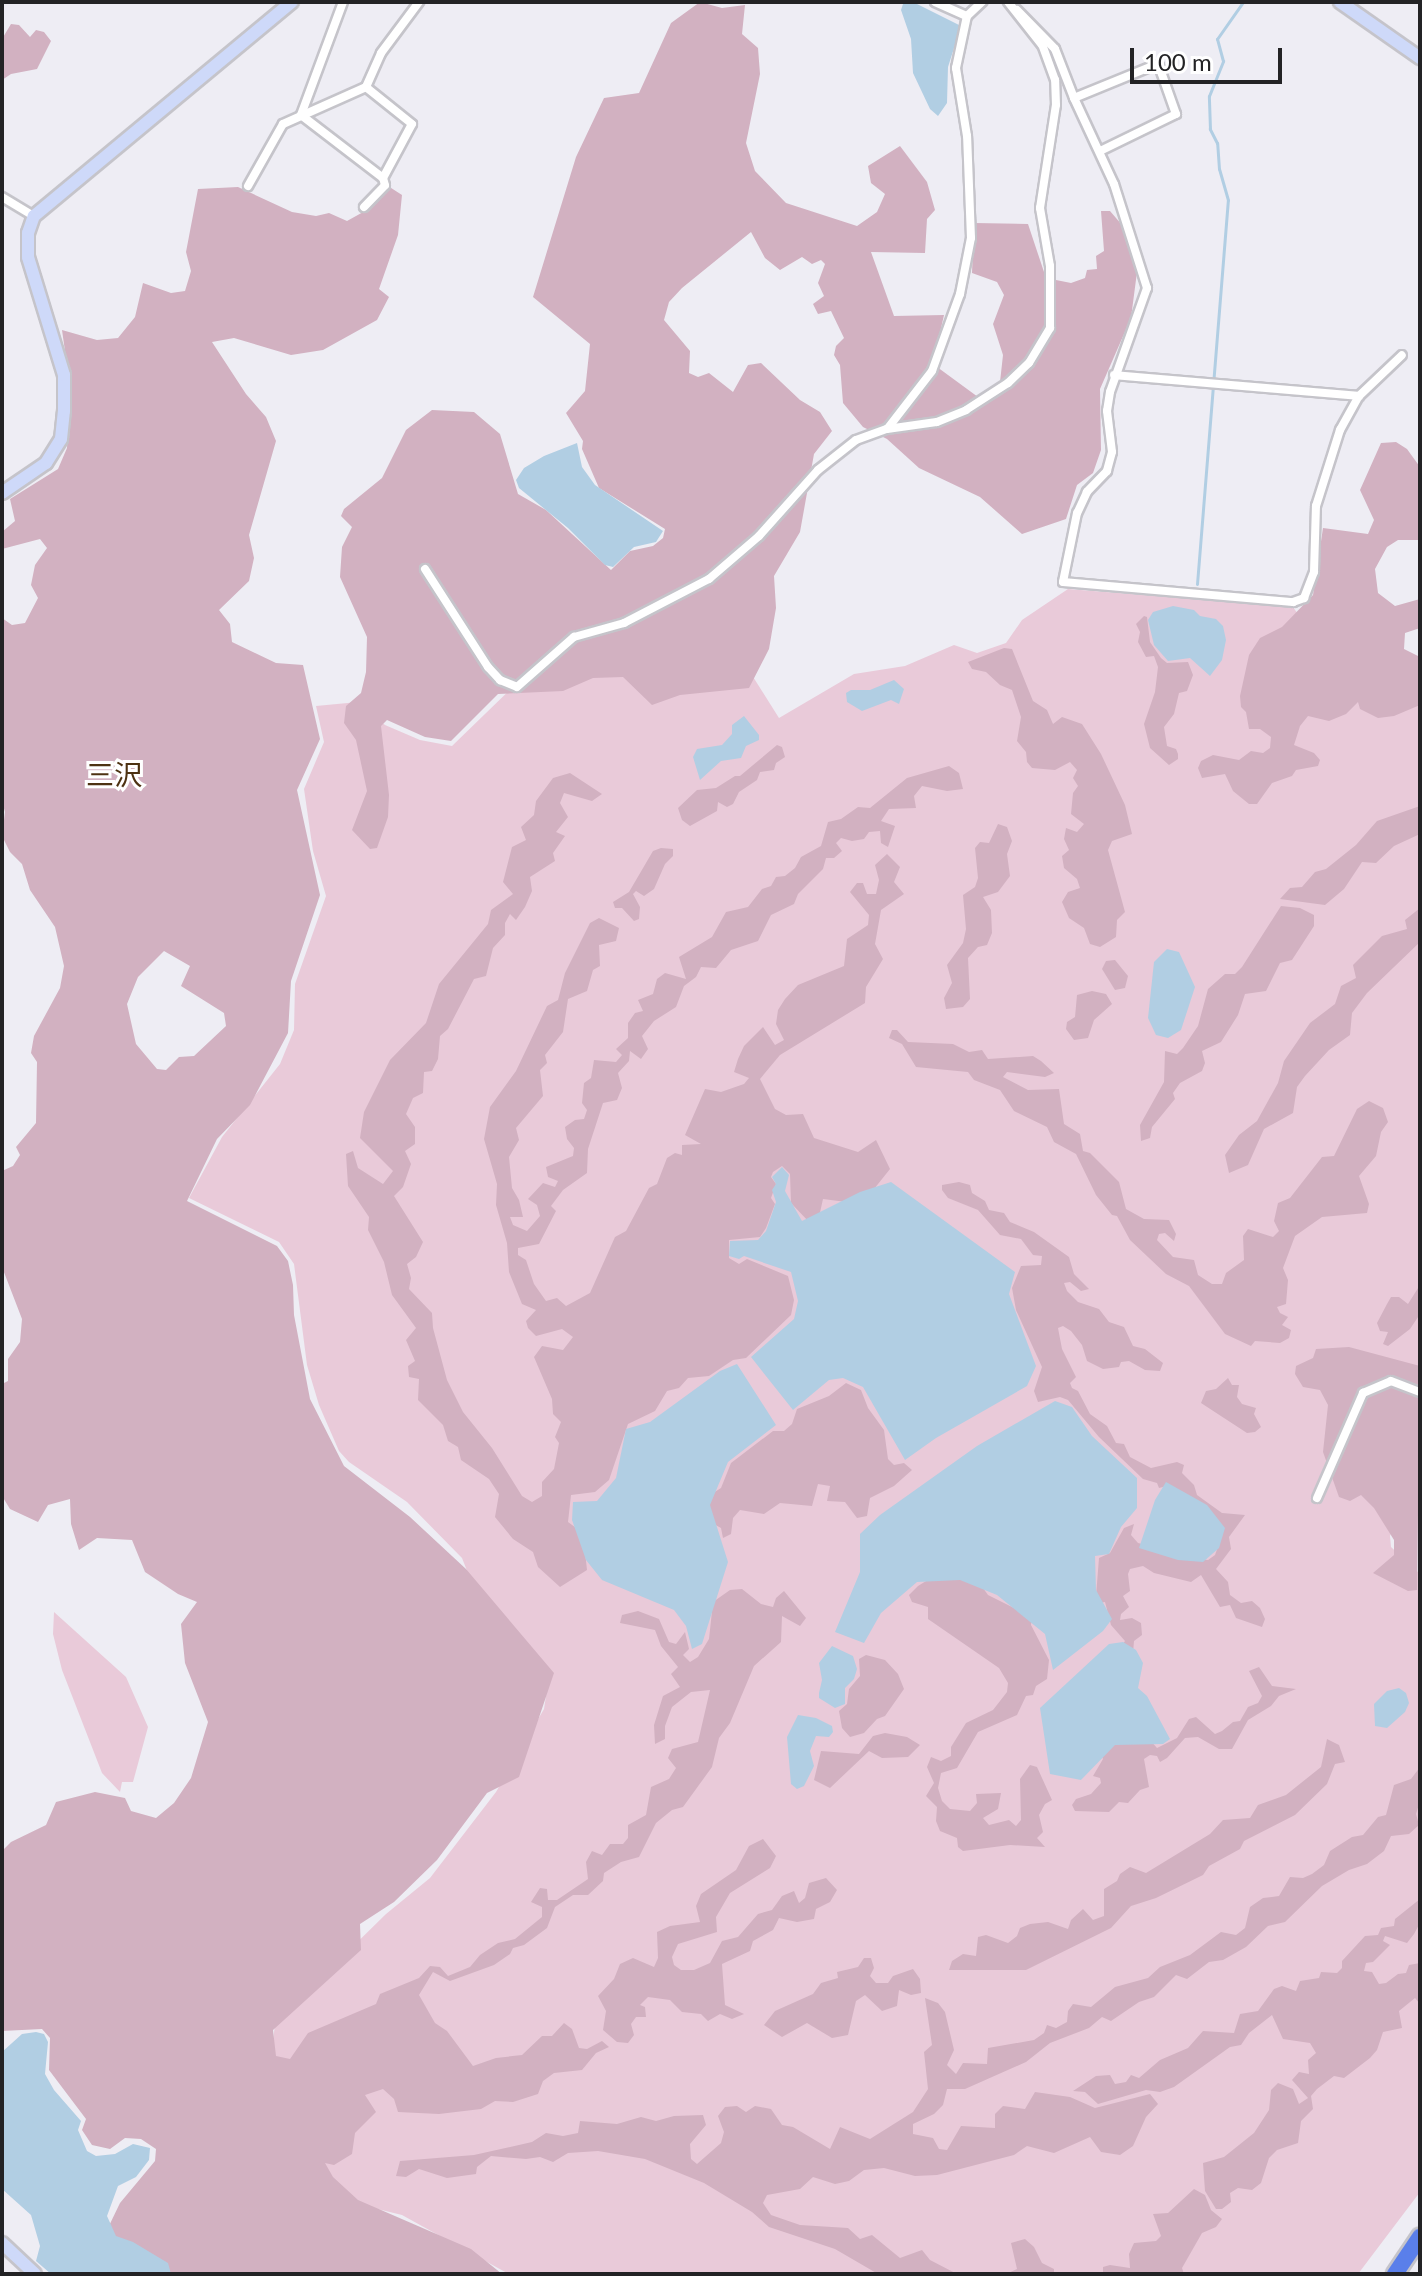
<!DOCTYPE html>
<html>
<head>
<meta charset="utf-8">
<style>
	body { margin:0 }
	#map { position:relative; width:1422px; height:2276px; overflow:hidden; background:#eeedf4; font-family:Lato,"Noto Sans JP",sans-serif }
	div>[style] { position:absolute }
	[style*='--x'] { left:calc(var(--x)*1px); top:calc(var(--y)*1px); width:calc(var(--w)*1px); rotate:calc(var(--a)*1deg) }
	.green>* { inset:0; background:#e9cad9 }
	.forest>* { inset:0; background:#d2b1c1 }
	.water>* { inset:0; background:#b1cee3 }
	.stream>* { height:3px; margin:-1.5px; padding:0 1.5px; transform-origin:1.5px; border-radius:1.5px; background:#b1cee3 }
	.roads { filter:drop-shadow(2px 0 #c5c4ca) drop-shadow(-2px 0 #c5c4ca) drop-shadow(0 2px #c5c4ca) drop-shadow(0 -2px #c5c4ca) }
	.street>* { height:8px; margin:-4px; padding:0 4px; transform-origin:4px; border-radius:4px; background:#fff }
	.secondary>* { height:12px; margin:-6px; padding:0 6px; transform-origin:6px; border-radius:6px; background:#ced9f9 }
	.highway>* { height:16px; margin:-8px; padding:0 8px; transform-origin:8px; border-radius:8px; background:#5a7fea }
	span { translate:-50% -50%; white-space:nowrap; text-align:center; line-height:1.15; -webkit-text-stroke:6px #fff; paint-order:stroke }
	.quarter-label { font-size:28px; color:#4d3212 }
	.frame { position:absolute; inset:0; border:4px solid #232325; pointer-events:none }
	.scale { position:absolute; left:1130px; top:48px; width:152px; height:36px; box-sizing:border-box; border:4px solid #232325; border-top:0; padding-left:10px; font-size:24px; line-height:28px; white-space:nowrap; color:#232325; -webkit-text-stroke:6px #fff; paint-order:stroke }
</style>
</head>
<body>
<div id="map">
	<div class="green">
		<i style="clip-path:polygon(1068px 589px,1293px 607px,1356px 698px,1420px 688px,1420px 1385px,1398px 1516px,1390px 1536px,1391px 1547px,1420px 1574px,1420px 2192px,1358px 2274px,507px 2273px,402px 2215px,345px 2201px,318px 2178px,271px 2064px,275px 2023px,386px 1914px,430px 1878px,496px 1792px,544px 1709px,548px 1683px,490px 1629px,462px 1558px,407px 1502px,349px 1462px,339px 1451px,319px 1405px,307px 1365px,294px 1264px,279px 1242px,189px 1198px,222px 1137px,280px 1064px,294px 1030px,295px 984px,326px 896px,313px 851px,304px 789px,324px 742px,316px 706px,358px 702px,385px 725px,420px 740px,452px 746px,546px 655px,750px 672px,779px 718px,854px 674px,905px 666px,954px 645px,977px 653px,1006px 643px,1022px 620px)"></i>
		<i style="clip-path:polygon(54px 1612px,126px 1677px,148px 1727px,133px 1782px,122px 1782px,120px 1792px,102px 1773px,62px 1670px,53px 1634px)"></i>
	</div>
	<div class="forest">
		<i style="clip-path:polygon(700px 2px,722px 8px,745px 5px,742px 34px,758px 48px,760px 74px,746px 143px,755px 171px,786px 203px,857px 226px,877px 212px,885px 194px,871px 183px,868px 166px,900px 146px,927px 182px,935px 210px,927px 219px,925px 253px,871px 252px,894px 316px,944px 315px,933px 364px,978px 397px,1000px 382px,1003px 355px,993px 324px,1004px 295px,997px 282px,972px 273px,974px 223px,1028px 224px,1046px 278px,1071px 283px,1085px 278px,1087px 270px,1097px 269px,1096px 256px,1104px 251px,1101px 211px,1110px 211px,1122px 225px,1137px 272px,1131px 318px,1100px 389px,1101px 450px,1093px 473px,1077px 485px,1066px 519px,1022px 534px,980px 497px,919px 468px,887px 439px,863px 427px,843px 403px,840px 365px,834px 355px,836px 346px,844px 338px,831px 311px,818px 314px,813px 304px,824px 296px,818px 283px,825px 264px,821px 260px,812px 264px,802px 257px,780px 270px,765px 258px,751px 232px,682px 288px,669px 302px,664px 320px,690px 351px,689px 373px,698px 377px,709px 373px,733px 392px,748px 365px,761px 363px,800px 400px,820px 412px,832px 431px,814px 454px,800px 532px,774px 576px,776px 608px,769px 649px,749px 688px,680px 695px,652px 705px,623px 677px,593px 678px,563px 691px,498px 694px,451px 741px,425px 737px,387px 720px,381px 726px,389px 795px,388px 817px,377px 848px,370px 849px,352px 830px,367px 791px,356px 740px,344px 723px,346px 706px,361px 693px,366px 672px,367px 637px,340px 577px,342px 547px,352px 527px,341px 516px,344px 509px,382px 478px,406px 430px,432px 410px,474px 412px,500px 434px,518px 494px,546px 510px,611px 570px,630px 551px,653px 546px,663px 538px,665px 529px,599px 488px,582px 449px,583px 441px,566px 413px,585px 391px,590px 344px,533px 297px,576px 157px,604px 98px,639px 93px,671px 23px)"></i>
		<i style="clip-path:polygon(11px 24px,19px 25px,30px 37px,36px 30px,44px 32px,51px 41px,37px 69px,11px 74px,2px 80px,2px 39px)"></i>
		<i style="clip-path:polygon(evenodd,388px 186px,402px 195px,398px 235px,379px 289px,389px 297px,377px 320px,323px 350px,291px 355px,234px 338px,212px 342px,246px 394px,266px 417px,276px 441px,249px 535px,254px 558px,249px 581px,219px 610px,230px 624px,232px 642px,276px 663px,303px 665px,320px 739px,297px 790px,320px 895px,291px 981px,288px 1033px,250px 1105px,217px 1139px,187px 1201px,277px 1246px,288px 1261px,293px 1285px,294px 1315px,310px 1399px,344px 1466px,410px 1517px,466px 1569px,554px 1673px,519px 1777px,487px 1793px,437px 1860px,394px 1902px,360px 1924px,361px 1950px,273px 2030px,276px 2056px,290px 2059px,308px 2033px,376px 2004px,380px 1994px,419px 1978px,430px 1966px,440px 1967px,448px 1976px,470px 1967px,480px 1955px,498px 1943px,515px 1939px,542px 1917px,542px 1907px,531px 1902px,540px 1888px,547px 1889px,548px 1900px,557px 1900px,588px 1879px,586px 1862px,592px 1851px,602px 1855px,610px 1844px,623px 1844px,628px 1838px,628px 1825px,646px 1815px,651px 1787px,669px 1779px,676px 1768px,668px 1758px,672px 1749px,698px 1742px,710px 1690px,691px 1692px,672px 1707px,665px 1726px,665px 1739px,655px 1744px,654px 1725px,663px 1696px,680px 1687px,671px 1674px,678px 1667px,661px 1646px,655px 1630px,620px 1623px,622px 1615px,638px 1611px,659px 1619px,669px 1642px,676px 1644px,685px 1632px,689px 1649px,683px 1655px,690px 1662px,698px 1657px,709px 1639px,713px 1602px,730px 1590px,742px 1589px,761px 1604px,773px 1607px,776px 1598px,784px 1591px,806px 1618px,800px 1626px,782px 1616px,781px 1642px,754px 1666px,730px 1723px,719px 1738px,712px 1767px,683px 1807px,672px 1810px,656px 1823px,639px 1857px,621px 1862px,604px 1873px,603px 1881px,588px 1895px,573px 1895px,555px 1907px,547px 1928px,524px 1945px,513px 1948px,510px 1954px,494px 1965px,450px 1981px,433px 1972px,419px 1995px,435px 2023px,447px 2031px,473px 2066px,496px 2058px,522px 2055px,542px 2036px,552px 2036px,564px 2023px,572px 2029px,579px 2048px,587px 2049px,602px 2041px,609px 2047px,596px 2053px,582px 2070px,554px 2073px,543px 2081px,538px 2094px,513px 2102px,495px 2101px,481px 2109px,439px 2114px,398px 2112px,394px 2099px,383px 2089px,365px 2095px,376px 2112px,355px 2133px,352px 2154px,334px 2165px,325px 2163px,333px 2177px,358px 2200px,471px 2249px,502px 2274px,107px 2274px,107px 2230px,120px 2203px,155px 2161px,156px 2149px,141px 2139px,125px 2138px,110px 2149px,92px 2145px,82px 2130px,86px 2119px,49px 2070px,50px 2038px,42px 2029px,2px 2031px,2px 1851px,11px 1842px,46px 1825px,56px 1802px,95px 1792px,125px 1798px,131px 1811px,156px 1818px,174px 1803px,191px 1778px,208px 1722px,185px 1663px,181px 1624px,197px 1602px,178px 1594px,145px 1572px,132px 1540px,97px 1538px,79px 1550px,71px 1524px,70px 1499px,48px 1505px,38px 1522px,10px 1509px,2px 1496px,2px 1384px,8px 1381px,8px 1359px,20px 1342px,22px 1319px,2px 1267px,2px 1171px,13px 1166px,20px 1155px,16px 1147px,36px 1123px,37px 1062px,31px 1053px,34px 1036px,60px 988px,64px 966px,55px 927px,30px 890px,22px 864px,10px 852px,2px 836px,5px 812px,2px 801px,2px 618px,12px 625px,25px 623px,38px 598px,31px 585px,35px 565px,47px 548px,40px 539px,2px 549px,2px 532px,15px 521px,10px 499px,58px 469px,67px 448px,70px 386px,62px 330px,97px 340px,118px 338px,135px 317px,143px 283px,171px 293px,185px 291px,191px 271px,186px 252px,198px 189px,238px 187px,292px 212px,316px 216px,329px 213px,347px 221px,365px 211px,388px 186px,164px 951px,190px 966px,181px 986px,224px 1013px,226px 1026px,194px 1056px,179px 1057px,166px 1070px,157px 1069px,136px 1044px,127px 1004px,138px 977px,164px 951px)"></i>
		<i style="clip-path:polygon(1396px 442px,1407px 449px,1420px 467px,1420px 540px,1398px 540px,1387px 547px,1375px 569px,1378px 593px,1395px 606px,1420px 599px,1420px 628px,1405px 633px,1404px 649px,1420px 657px,1420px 705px,1394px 716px,1378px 718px,1360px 709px,1358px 702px,1346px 714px,1329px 721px,1308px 716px,1300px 726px,1294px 745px,1314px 753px,1320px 760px,1318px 766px,1296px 770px,1292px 776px,1272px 783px,1257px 804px,1249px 804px,1233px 791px,1225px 774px,1202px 778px,1198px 768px,1201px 761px,1213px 755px,1239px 760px,1251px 751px,1263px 753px,1270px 748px,1271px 737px,1260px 729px,1249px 729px,1246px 712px,1241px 707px,1240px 696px,1249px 655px,1260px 638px,1282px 627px,1313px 595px,1323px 528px,1368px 534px,1374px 520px,1360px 490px,1381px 443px)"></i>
		<i style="clip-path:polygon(1144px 616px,1147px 617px,1150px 642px,1161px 658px,1167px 663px,1188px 662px,1193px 675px,1187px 691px,1179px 693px,1174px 714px,1164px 727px,1167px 746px,1176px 749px,1178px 754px,1178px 759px,1169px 765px,1150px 748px,1144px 724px,1155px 692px,1158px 667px,1154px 656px,1146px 657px,1138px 642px,1140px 632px,1136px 624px)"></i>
		<i style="clip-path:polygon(1004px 648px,1012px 649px,1033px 701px,1047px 710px,1053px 724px,1062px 717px,1082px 724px,1101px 754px,1125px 805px,1132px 834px,1112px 841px,1108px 850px,1125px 912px,1117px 920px,1116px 937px,1100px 947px,1090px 944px,1084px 928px,1069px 918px,1062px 902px,1068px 892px,1080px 888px,1077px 879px,1064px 868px,1062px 856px,1069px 850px,1064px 839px,1066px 828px,1077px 832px,1084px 824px,1071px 814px,1073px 793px,1078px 786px,1073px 778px,1077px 770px,1070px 762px,1055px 770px,1032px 768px,1027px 762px,1026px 752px,1017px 741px,1021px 717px,1012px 690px,1000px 685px,986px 672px,972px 669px,968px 662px)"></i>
		<i style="clip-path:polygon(777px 745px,782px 747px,785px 757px,776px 763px,774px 770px,760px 772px,757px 780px,739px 792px,733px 804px,727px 807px,718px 802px,717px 811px,690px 826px,682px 820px,678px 808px,697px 790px,716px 788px,735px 776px,740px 776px)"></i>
		<i style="clip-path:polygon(949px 766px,959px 773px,963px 789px,947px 791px,922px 786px,914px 796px,916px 808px,889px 809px,881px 821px,895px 826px,888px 847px,881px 843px,880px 831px,869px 832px,864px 839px,852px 841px,841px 838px,836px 843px,842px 851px,834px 858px,826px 858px,823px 869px,798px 894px,794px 904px,771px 915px,758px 941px,731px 950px,716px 968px,701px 967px,696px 977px,684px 986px,676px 1007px,654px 1021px,642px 1036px,648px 1049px,641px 1059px,630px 1051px,629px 1061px,618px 1073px,622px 1088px,617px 1100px,603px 1103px,588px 1149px,587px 1173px,563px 1190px,551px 1206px,556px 1211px,539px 1244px,518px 1248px,518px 1255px,526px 1260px,534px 1284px,546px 1301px,557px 1298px,566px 1306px,590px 1293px,615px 1237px,626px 1231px,649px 1188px,657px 1184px,667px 1158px,675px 1153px,682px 1155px,682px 1145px,701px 1144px,685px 1135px,705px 1089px,721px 1092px,744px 1084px,749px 1078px,734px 1072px,738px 1059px,744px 1046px,763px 1027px,775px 1045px,784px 1040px,776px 1024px,778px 1010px,785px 999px,798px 985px,844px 966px,847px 939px,868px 925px,869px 915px,850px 892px,857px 883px,863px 883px,867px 894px,876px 894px,879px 880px,875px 865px,887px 854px,900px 867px,894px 882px,904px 894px,881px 910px,875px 944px,883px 959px,866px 987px,865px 1003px,780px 1055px,760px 1079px,775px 1109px,786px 1115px,803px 1114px,814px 1138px,858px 1152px,876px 1140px,890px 1169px,862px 1204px,823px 1199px,819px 1217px,809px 1222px,791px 1203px,790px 1174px,782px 1166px,773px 1172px,771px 1177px,776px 1184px,771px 1198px,775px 1204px,766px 1228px,760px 1237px,729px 1240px,729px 1258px,739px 1264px,747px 1259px,788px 1276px,794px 1300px,791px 1315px,746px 1358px,733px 1360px,709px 1376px,688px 1378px,679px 1388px,667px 1391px,655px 1411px,628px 1424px,609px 1480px,595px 1492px,571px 1495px,568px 1522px,583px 1533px,587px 1570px,560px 1587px,538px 1567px,533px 1552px,513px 1539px,495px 1517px,499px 1494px,489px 1479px,461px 1460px,458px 1447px,448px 1441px,443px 1425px,418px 1400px,419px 1379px,409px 1377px,408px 1366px,415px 1361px,406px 1340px,416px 1328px,392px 1295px,384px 1262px,368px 1230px,369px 1217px,348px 1186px,346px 1154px,353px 1151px,358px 1168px,383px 1184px,393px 1171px,360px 1138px,364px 1112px,390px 1060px,426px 1023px,439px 984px,488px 924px,491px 910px,513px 894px,503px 882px,512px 847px,526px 840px,521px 827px,534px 815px,536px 801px,553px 778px,570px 773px,602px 794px,592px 801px,564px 793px,560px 803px,568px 817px,556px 832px,565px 836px,553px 853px,555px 861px,530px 877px,532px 891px,525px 907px,516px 920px,510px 914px,505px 923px,505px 935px,493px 948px,486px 976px,474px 979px,448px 1029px,440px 1036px,438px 1059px,432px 1071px,424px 1072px,423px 1093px,413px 1098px,406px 1114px,415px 1127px,415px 1144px,405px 1151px,411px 1164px,403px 1187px,394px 1196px,423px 1242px,416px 1257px,407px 1264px,411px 1278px,409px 1289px,432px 1313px,433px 1328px,447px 1380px,463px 1412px,492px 1448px,522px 1496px,532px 1502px,542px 1496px,542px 1482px,554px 1469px,559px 1443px,555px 1437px,561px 1422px,553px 1414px,552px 1399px,534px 1357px,542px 1346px,563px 1350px,573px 1337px,562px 1329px,536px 1336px,528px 1328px,526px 1321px,536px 1310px,522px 1304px,509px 1272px,507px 1243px,496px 1205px,497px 1184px,484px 1139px,490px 1107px,516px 1071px,547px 1006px,558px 1000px,565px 973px,590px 923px,599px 918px,619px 928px,616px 941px,599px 945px,600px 966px,593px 970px,587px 991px,568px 999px,563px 1032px,545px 1055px,547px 1063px,540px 1070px,543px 1096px,516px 1128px,519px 1140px,509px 1157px,512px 1188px,519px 1200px,523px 1217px,510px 1217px,513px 1225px,527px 1231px,540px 1216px,537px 1205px,528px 1199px,543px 1183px,555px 1187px,558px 1181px,548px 1177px,546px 1167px,573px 1156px,574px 1148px,567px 1139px,565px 1127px,575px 1120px,584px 1119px,587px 1110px,582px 1103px,584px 1083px,591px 1078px,594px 1060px,616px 1062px,622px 1055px,616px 1049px,628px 1038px,628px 1023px,635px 1013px,643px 1011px,638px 1000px,653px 994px,657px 979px,665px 973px,686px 979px,679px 957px,712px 937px,726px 912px,748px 907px,762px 889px,771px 886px,776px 877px,785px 876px,795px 868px,801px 857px,821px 846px,828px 822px,841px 819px,858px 807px,870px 808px,907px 778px)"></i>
		<i style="clip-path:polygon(1420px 806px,1420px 834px,1394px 846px,1376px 863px,1362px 862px,1344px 889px,1325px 905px,1280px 899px,1290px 888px,1302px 887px,1315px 872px,1326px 869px,1356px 845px,1377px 821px)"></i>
		<i style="clip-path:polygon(998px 824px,1007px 827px,1012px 841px,1007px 854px,1010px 876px,998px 892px,983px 897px,991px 910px,992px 933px,987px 945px,978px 947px,968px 958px,970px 999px,963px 1007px,946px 1009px,944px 998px,952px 983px,947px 965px,963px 943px,966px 929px,963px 895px,975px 887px,978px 878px,975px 848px,980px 842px,989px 843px)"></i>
		<i style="clip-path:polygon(661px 848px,673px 849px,673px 856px,665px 864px,654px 889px,644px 896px,636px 891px,633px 894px,640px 907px,639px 919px,634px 921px,622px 908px,615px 908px,613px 902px,629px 892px,653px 851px)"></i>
		<i style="clip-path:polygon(1281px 906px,1300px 908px,1314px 915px,1314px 926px,1292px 960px,1280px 963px,1266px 991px,1245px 994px,1238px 1015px,1221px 1042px,1202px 1051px,1205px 1063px,1202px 1071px,1180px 1083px,1173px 1093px,1175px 1099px,1152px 1127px,1150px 1138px,1141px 1141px,1140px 1125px,1164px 1082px,1165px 1051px,1177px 1054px,1183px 1048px,1198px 1026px,1208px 989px,1225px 974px,1235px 974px,1242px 967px)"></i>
		<i style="clip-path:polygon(1420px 908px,1420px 942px,1367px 993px,1352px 1013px,1350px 1035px,1329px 1050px,1305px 1076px,1297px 1087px,1293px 1113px,1264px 1129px,1248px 1165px,1229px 1173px,1225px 1155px,1239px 1135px,1257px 1121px,1278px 1083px,1284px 1061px,1310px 1023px,1335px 1004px,1341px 986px,1356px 978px,1353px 965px,1382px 936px,1407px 929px,1405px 920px)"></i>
		<i style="clip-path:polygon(1115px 960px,1128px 976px,1125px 988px,1115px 990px,1102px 969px,1106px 961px)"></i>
		<i style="clip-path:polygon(1092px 991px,1106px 994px,1112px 1004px,1094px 1020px,1088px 1038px,1074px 1040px,1066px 1029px,1067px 1022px,1075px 1017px,1077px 995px)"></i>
		<i style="clip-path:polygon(892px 1030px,897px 1030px,908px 1042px,953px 1044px,969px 1052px,982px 1050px,988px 1059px,1033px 1056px,1041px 1061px,1054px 1073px,1045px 1077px,1007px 1072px,1003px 1077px,1028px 1090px,1059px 1089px,1064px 1124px,1080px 1134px,1083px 1151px,1090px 1153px,1119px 1182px,1126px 1209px,1144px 1219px,1169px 1220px,1176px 1234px,1174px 1241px,1165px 1233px,1159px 1234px,1157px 1240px,1173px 1257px,1194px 1260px,1198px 1275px,1212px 1284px,1222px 1284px,1226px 1273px,1244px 1260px,1243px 1236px,1248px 1229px,1273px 1237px,1279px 1231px,1274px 1221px,1278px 1203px,1290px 1198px,1322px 1157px,1334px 1156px,1357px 1109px,1369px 1101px,1383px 1108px,1388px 1122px,1381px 1132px,1376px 1156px,1359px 1176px,1369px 1204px,1367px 1213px,1322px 1217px,1295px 1236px,1283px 1268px,1288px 1280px,1286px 1304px,1277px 1307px,1280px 1313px,1288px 1317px,1282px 1325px,1291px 1330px,1289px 1338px,1280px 1343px,1255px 1341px,1251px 1346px,1225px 1334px,1189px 1286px,1166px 1274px,1130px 1240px,1117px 1216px,1112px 1215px,1096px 1195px,1076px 1154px,1054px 1142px,1047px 1127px,1014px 1111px,1000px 1090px,974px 1080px,968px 1072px,916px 1067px,902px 1044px,889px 1038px)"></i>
		<i style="clip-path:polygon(959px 1182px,970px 1185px,972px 1193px,985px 1201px,989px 1210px,1004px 1213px,1010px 1222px,1034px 1232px,1069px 1257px,1074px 1274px,1089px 1289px,1081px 1291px,1070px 1282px,1064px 1283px,1067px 1291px,1078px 1302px,1099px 1309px,1109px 1322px,1124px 1327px,1133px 1346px,1145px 1349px,1163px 1363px,1160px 1371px,1145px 1370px,1129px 1361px,1121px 1362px,1119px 1367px,1103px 1369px,1087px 1361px,1082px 1345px,1071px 1331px,1063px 1326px,1058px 1328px,1062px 1349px,1076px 1377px,1070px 1383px,1072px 1388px,1078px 1391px,1090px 1414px,1107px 1426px,1116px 1443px,1124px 1444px,1130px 1457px,1151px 1468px,1177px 1462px,1184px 1465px,1182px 1473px,1194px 1485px,1197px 1495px,1222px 1513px,1245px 1515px,1229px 1537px,1231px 1549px,1216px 1569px,1228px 1582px,1230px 1595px,1241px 1603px,1252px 1601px,1260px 1608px,1265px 1619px,1262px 1627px,1236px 1618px,1230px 1605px,1220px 1607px,1201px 1575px,1191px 1582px,1154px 1573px,1143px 1566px,1130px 1569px,1128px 1574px,1130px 1591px,1123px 1596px,1129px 1607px,1121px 1614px,1120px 1620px,1132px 1618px,1141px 1623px,1142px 1635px,1134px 1641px,1133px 1653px,1122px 1645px,1125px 1641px,1111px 1625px,1105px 1602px,1100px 1603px,1096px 1596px,1099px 1558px,1110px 1553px,1124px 1528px,1134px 1524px,1131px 1535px,1138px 1543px,1199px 1559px,1208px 1560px,1215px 1555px,1220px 1541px,1167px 1486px,1159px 1488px,1157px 1483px,1143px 1479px,1099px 1437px,1068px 1400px,1060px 1397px,1038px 1402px,1034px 1391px,1042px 1367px,1016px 1310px,1012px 1288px,1021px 1266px,1041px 1265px,1042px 1256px,1033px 1255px,1021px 1239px,1000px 1235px,978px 1210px,948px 1198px,942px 1190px,942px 1185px)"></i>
		<i style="clip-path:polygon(1420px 1285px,1420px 1314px,1410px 1329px,1388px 1346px,1383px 1344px,1388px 1332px,1380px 1331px,1377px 1323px,1387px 1304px,1391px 1297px,1399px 1297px,1408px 1304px)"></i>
		<i style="clip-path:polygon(1349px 1347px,1420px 1366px,1417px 1590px,1408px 1591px,1373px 1573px,1394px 1555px,1394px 1540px,1374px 1508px,1361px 1495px,1350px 1501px,1339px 1497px,1323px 1452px,1328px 1405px,1320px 1390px,1303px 1387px,1295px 1374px,1296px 1366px,1313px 1358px,1316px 1349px)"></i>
		<i style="clip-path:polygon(1228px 1378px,1232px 1385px,1239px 1385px,1237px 1397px,1242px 1404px,1256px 1408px,1254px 1414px,1261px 1427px,1255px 1432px,1247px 1433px,1201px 1403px,1206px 1391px,1216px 1389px)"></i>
		<i style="clip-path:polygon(846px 1383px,861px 1390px,868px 1408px,884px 1430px,888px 1459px,894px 1465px,904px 1463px,912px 1470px,894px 1486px,870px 1498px,867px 1516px,857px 1518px,845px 1502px,827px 1501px,830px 1486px,818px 1484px,812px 1506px,780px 1503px,764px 1514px,740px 1510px,733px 1518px,731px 1534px,723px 1538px,721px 1528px,712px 1523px,708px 1514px,710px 1495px,721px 1488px,731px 1463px,773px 1431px,784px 1431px,792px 1424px,797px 1409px,829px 1396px)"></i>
		<i style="clip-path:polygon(947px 1577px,978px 1581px,988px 1595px,1032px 1617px,1031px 1625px,1049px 1660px,1047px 1679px,1036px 1686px,1033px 1695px,1026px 1696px,1017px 1715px,978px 1732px,957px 1768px,941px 1773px,938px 1788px,942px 1801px,950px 1809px,970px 1811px,977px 1803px,976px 1794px,1001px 1793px,998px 1809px,983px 1818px,989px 1825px,1009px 1820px,1016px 1826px,1021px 1820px,1020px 1779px,1030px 1765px,1037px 1767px,1052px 1800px,1045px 1804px,1039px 1815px,1043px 1832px,1037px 1838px,1045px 1847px,1010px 1845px,963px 1851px,958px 1847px,957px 1838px,940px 1831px,936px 1821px,937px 1807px,926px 1796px,934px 1783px,927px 1767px,931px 1757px,941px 1761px,951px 1756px,951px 1747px,966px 1723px,993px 1710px,1007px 1692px,1008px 1683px,999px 1668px,928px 1619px,928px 1607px,912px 1602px,909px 1595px,918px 1586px,931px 1578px)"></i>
		<i style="clip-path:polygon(866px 1655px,885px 1660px,898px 1674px,904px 1689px,885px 1716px,877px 1719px,864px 1733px,850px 1737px,842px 1728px,839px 1711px,847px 1704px,849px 1689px,860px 1676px,859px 1659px)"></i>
		<i style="clip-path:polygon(1259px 1667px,1272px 1686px,1296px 1689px,1279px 1696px,1271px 1706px,1248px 1720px,1232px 1749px,1219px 1749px,1198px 1737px,1185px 1738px,1167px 1758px,1160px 1762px,1157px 1756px,1150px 1755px,1144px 1759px,1149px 1787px,1140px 1790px,1128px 1803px,1119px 1802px,1109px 1812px,1075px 1811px,1072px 1805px,1076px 1799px,1091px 1794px,1101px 1783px,1100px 1778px,1093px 1776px,1103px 1759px,1096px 1742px,1150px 1740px,1157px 1748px,1177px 1738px,1189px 1719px,1196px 1717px,1215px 1734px,1222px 1731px,1233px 1722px,1240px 1721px,1248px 1707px,1258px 1703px,1262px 1696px,1249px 1671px)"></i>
		<i style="clip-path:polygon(885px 1733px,907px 1737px,920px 1745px,908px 1757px,882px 1758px,869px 1751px,830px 1788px,814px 1780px,821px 1751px,859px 1754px,873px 1736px)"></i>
		<i style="clip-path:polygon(1327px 1739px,1339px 1745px,1345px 1762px,1335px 1764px,1327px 1784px,1295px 1815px,1244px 1841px,1240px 1849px,1209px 1866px,1203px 1875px,1156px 1898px,1131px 1906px,1111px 1928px,1026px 1970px,949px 1970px,952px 1961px,963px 1954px,976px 1956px,978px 1937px,986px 1935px,1008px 1943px,1017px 1936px,1020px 1928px,1030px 1924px,1048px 1922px,1068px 1929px,1071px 1920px,1083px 1909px,1093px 1920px,1104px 1916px,1104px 1889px,1117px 1881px,1120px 1874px,1130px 1867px,1146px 1873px,1210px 1834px,1223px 1820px,1250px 1818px,1258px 1805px,1286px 1795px,1321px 1767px)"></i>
		<i style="clip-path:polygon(1420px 1767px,1420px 1801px,1416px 1814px,1419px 1825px,1409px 1834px,1391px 1836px,1384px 1851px,1367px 1864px,1349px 1870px,1322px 1886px,1285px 1922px,1268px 1926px,1246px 1947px,1223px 1960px,1209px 1962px,1187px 1979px,1176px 1975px,1154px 1997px,1139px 2002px,1111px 2021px,1102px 2017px,1089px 2028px,1050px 2043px,1026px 2062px,965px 2089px,947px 2089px,943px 2105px,934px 2114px,913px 2124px,913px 2134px,933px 2138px,939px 2149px,947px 2150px,961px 2126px,995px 2128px,995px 2114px,1003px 2106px,1025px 2109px,1035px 2092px,1070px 2097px,1095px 2108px,1150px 2094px,1158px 2104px,1146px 2117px,1133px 2146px,1120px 2155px,1101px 2152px,1090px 2137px,1054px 2153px,1027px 2146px,1014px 2155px,937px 2175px,915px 2176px,884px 2168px,864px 2170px,849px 2181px,835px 2184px,813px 2177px,800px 2189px,767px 2195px,763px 2203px,771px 2215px,800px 2225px,848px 2228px,860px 2239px,872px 2235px,900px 2258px,922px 2250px,930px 2260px,957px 2274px,878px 2274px,835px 2249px,769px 2227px,752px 2212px,704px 2183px,645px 2159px,598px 2151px,568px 2153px,553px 2162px,540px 2157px,526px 2159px,491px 2156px,477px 2167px,476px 2174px,447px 2178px,419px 2169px,406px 2177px,396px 2176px,400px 2161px,474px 2155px,532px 2142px,546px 2133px,563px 2136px,578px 2133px,580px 2121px,617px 2124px,641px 2117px,656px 2121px,674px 2116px,703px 2115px,706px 2125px,690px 2144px,691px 2159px,697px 2164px,721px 2143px,724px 2132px,718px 2116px,725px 2107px,737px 2106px,746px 2112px,755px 2106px,771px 2109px,782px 2125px,793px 2127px,830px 2149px,840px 2127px,870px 2139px,913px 2112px,928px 2089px,924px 2052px,932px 2045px,925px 1998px,938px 2003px,945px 2012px,954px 2050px,947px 2065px,956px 2074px,963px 2063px,987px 2064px,988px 2048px,1034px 2040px,1044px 2033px,1047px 2025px,1056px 2028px,1067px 2022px,1068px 2011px,1073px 2004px,1091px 2007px,1115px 1987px,1148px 1978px,1160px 1967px,1190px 1955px,1221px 1932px,1236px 1935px,1245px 1928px,1250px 1907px,1263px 1898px,1279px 1896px,1290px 1877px,1303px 1878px,1312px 1874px,1324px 1865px,1330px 1851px,1352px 1837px,1363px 1835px,1378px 1817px,1386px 1815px,1394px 1785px,1411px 1779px)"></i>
		<i style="clip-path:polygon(763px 1839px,776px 1856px,770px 1868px,730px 1893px,716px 1917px,717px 1932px,678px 1944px,672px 1957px,674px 1965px,681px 1970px,694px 1970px,710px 1963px,722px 1941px,738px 1937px,758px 1914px,772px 1910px,782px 1896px,794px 1891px,799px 1903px,805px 1898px,809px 1883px,826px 1878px,837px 1890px,830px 1902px,816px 1909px,814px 1919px,797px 1922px,779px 1918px,773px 1930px,753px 1941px,750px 1951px,722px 1964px,725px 2005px,744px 2014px,732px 2019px,720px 2014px,708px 2021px,701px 2014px,682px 2012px,670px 2000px,648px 1997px,640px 2005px,645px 2007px,646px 2017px,636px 2017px,631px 2024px,634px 2035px,628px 2043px,617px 2042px,603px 2030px,606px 2011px,598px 1996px,614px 1979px,620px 1964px,633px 1958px,654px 1967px,658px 1958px,657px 1932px,670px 1926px,700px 1922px,696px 1906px,701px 1894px,736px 1870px,749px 1846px)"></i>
		<i style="clip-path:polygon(1420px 1899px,1420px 1923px,1414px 1934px,1407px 1943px,1385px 1936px,1383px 1941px,1390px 1945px,1373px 1962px,1366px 1963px,1364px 1971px,1372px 1972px,1379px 1984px,1386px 1983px,1398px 1974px,1406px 1973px,1409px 1965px,1420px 1963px,1420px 2004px,1415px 1998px,1399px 2011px,1402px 2028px,1383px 2032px,1377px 2050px,1370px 2058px,1344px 2078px,1334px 2076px,1317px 2089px,1311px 2096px,1313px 2109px,1301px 2121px,1298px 2143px,1277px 2150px,1269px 2158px,1261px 2183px,1252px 2190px,1238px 2188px,1230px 2193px,1231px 2202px,1222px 2209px,1216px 2209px,1205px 2191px,1203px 2163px,1224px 2157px,1254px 2133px,1269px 2110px,1271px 2090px,1278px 2083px,1293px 2089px,1299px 2104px,1308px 2098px,1292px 2080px,1299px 2072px,1309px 2074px,1308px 2060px,1316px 2053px,1310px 2043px,1283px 2039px,1272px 2015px,1249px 2033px,1241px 2045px,1230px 2047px,1174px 2087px,1160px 2092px,1146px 2090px,1098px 2104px,1085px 2092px,1073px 2091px,1096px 2076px,1110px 2075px,1115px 2084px,1126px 2082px,1131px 2075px,1139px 2078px,1160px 2060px,1188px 2048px,1203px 2031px,1234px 2033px,1240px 2014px,1258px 2011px,1274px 1989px,1282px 1986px,1296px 1991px,1300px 1981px,1319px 1978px,1321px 1972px,1337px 1973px,1342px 1968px,1342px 1961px,1365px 1936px,1378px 1935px,1381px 1928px,1394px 1926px,1395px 1919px)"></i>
		<i style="clip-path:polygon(864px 1958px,871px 1958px,874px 1968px,870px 1976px,876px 1983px,888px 1983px,893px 1976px,913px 1969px,920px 1979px,921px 1993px,911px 1995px,899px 1990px,897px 2006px,882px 2011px,865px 1995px,856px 2001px,848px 2035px,832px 2038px,807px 2023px,782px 2037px,764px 2025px,775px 2011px,813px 1994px,821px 1983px,838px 1978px,837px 1972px,858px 1967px)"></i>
		<i style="clip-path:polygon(1194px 2189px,1205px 2195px,1211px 2210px,1222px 2219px,1216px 2227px,1202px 2233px,1182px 2268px,1184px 2274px,1103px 2274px,1103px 2267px,1110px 2265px,1130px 2268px,1129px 2254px,1134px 2243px,1156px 2241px,1161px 2236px,1153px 2214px,1168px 2213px)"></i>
		<i style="clip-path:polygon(1025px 2239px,1034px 2247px,1042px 2263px,1054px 2269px,1054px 2274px,1006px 2274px,1017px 2269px,1011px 2243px)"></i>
	</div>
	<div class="water">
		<i style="clip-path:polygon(913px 2px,961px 26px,948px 67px,947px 103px,938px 116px,930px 109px,913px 73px,911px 39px,901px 10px,903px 4px)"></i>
		<i style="clip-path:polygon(577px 443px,582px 467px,595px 485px,663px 531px,656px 542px,634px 547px,613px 567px,605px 565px,568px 528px,519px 488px,516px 480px,524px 468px,544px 456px)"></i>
		<i style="clip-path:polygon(1173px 606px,1194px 610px,1200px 616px,1216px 619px,1223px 626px,1226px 640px,1222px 660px,1210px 676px,1190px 658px,1168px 661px,1154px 645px,1148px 620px,1153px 612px)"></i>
		<i style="clip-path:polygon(894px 680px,904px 689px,899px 704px,891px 700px,862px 711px,847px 702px,846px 693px,851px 690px,870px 690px)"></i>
		<i style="clip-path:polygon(744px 716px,759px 735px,759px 740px,746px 746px,741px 758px,721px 761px,700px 780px,693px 757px,697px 749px,722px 745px,732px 734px,732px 725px)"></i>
		<i style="clip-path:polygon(1167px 949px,1179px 952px,1195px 987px,1181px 1030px,1168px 1038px,1156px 1035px,1148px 1018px,1154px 962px)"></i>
		<i style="clip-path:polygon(782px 1167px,789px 1175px,785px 1191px,802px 1221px,860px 1192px,891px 1182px,1015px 1272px,1009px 1294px,1036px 1366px,1027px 1386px,936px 1438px,905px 1460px,863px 1387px,843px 1378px,829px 1380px,793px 1410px,751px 1357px,794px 1319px,798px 1301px,791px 1272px,744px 1256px,739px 1259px,729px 1256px,730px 1241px,758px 1240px,766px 1231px,776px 1202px,772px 1190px,776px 1184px,772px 1177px)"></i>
		<i style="clip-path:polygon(737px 1364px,776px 1425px,728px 1462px,710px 1505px,728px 1562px,702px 1644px,692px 1649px,686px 1626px,674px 1610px,602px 1580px,586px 1560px,572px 1520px,573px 1502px,597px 1501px,616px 1478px,626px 1429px,650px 1422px,720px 1371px)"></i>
		<i style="clip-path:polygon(1055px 1401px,1072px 1407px,1092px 1436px,1137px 1478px,1137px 1508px,1121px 1527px,1109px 1554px,1095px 1556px,1096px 1590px,1112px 1619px,1103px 1631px,1053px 1670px,1045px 1634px,997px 1595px,960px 1580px,917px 1582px,881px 1613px,864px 1643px,835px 1632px,860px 1572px,860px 1534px,880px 1515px,977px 1446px)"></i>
		<i style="clip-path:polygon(1166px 1482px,1207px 1505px,1225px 1528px,1219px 1548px,1203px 1562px,1178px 1560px,1139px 1548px,1155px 1500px)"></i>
		<i style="clip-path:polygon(1123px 1642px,1136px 1650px,1143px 1663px,1138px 1688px,1147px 1696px,1170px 1739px,1163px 1744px,1115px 1745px,1081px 1780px,1050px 1774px,1040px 1708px,1109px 1644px)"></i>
		<i style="clip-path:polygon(832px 1646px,853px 1656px,857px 1669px,854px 1679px,845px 1688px,845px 1704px,835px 1708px,819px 1698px,819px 1693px,822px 1680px,819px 1663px)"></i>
		<i style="clip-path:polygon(1399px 1688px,1406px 1693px,1409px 1703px,1405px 1712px,1387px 1728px,1375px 1726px,1374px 1704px,1387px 1691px)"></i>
		<i style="clip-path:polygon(798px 1715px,816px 1718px,832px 1726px,833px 1732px,829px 1737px,816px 1736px,810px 1751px,814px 1766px,804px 1786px,797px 1789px,791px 1784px,787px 1737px)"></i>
		<i style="clip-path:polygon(36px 2032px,44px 2034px,48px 2042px,45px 2074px,54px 2090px,81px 2121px,78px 2130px,87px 2151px,96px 2156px,115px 2154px,133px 2144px,150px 2148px,149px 2160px,136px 2177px,118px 2186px,107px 2216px,116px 2236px,133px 2242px,168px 2263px,171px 2274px,51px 2274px,36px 2261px,40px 2246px,31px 2215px,2px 2189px,2px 2052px,22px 2034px)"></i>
	</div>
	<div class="stream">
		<i style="--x:1197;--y:584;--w:385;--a:-85.4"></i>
		<i style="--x:1228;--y:200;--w:32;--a:-106"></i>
		<i style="--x:1219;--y:169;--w:26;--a:-94"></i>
		<i style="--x:1217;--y:143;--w:16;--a:-117"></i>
		<i style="--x:1210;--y:129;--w:33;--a:-92"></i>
		<i style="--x:1209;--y:96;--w:38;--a:-68"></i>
		<i style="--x:1223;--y:61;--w:23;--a:-105"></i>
		<i style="--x:1217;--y:39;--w:45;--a:-54.9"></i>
	</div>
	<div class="roads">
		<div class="street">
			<i style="--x:343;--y:2;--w:121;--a:110.4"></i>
			<i style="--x:301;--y:115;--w:103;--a:37.5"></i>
			<i style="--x:935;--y:2;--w:35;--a:24"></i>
			<i style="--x:1017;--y:10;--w:54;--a:45.7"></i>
			<i style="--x:1055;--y:49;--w:53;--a:68.8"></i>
			<i style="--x:1074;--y:98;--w:95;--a:65.1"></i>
			<i style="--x:1114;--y:184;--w:109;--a:72.4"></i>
			<i style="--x:1147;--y:288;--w:110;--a:109.6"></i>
			<i style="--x:1110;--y:392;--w:19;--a:99"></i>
			<i style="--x:1107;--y:411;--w:41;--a:83"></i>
			<i style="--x:1112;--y:452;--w:20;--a:105"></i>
			<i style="--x:1107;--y:471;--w:29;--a:134"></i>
			<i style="--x:1087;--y:492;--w:23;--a:115"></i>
			<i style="--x:1077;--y:513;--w:70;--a:101.5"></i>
			<i style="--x:1063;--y:582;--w:231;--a:5"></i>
			<i style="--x:1293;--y:602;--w:12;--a:-20"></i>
			<i style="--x:1304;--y:598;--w:28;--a:-69"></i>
			<i style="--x:1314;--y:572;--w:66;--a:-88.3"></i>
			<i style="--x:1316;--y:506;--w:80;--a:-72.5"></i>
			<i style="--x:1340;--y:430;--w:39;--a:-61"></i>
			<i style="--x:1359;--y:396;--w:59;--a:-43.6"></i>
			<i style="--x:1074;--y:98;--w:87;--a:-22.2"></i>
			<i style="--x:1155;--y:65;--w:4;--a:14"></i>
			<i style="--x:1159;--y:66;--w:51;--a:70.5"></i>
			<i style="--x:1176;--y:114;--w:85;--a:154"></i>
			<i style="--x:248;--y:186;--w:71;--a:-60.6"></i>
			<i style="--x:283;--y:124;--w:91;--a:-24"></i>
			<i style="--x:366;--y:87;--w:37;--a:-66"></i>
			<i style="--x:381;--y:53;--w:64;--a:-53.3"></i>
			<i style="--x:2;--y:197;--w:37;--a:31"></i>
			<i style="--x:364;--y:207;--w:30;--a:-46"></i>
			<i style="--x:385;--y:185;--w:7;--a:-106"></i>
			<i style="--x:383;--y:178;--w:61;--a:-61.8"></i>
			<i style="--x:412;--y:124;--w:59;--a:-141.2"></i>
			<i style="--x:1114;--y:375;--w:246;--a:4.9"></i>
			<i style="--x:888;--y:428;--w:72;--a:-52.3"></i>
			<i style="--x:932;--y:371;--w:82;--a:-70"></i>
			<i style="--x:960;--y:294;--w:57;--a:-78.9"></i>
			<i style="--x:971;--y:238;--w:102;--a:-92.2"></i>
			<i style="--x:967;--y:136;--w:69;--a:-99.2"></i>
			<i style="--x:956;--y:68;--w:53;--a:-78.1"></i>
			<i style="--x:967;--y:16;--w:21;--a:-43"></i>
			<i style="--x:425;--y:569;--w:117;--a:57.3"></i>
			<i style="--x:488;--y:667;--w:18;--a:47"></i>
			<i style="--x:500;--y:680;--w:18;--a:22"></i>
			<i style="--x:517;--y:687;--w:76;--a:-41.3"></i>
			<i style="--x:574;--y:637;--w:52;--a:-15.6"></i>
			<i style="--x:624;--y:623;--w:96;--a:-27.4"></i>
			<i style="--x:709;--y:579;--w:66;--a:-40.7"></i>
			<i style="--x:759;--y:536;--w:89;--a:-48.2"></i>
			<i style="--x:818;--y:470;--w:48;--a:-38.3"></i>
			<i style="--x:856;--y:440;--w:33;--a:-20"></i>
			<i style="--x:887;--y:429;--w:50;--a:-8"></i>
			<i style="--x:937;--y:422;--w:31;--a:-22"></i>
			<i style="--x:966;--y:410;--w:50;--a:-32.7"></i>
			<i style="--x:1008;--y:383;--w:29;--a:-44"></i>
			<i style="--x:1029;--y:363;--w:41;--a:-59"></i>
			<i style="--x:1050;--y:328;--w:62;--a:-90"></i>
			<i style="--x:1050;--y:266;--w:59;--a:-99.8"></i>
			<i style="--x:1040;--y:208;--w:104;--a:-81.2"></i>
			<i style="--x:1056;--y:105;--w:25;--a:-92"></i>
			<i style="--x:1055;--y:80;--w:37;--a:-110"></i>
			<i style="--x:1042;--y:45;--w:55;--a:-128.3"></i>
			<i style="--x:1317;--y:1498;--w:115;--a:-66.3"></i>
			<i style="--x:1363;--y:1393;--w:30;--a:-23"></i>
			<i style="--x:1391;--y:1381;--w:31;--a:21"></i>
		</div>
		<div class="secondary">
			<i style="--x:1340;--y:2;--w:98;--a:35"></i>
			<i style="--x:2;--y:493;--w:53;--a:-34.3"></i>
			<i style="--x:46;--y:463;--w:28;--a:-58"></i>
			<i style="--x:61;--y:439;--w:28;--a:-84"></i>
			<i style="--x:64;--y:411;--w:36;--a:-90"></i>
			<i style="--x:64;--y:375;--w:123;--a:-107"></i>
			<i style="--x:28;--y:257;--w:24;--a:-90"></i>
			<i style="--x:28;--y:233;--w:18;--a:-71"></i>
			<i style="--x:34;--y:216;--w:335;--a:-39.7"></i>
			<i style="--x:2;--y:2243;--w:45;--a:43.2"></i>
		</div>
		<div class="highway">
			<i style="--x:1395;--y:2274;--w:45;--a:-56"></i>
		</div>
	</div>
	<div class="quarter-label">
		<span style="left:114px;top:774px">三沢</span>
	</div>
	<div class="frame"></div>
	<div class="scale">100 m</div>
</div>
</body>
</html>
